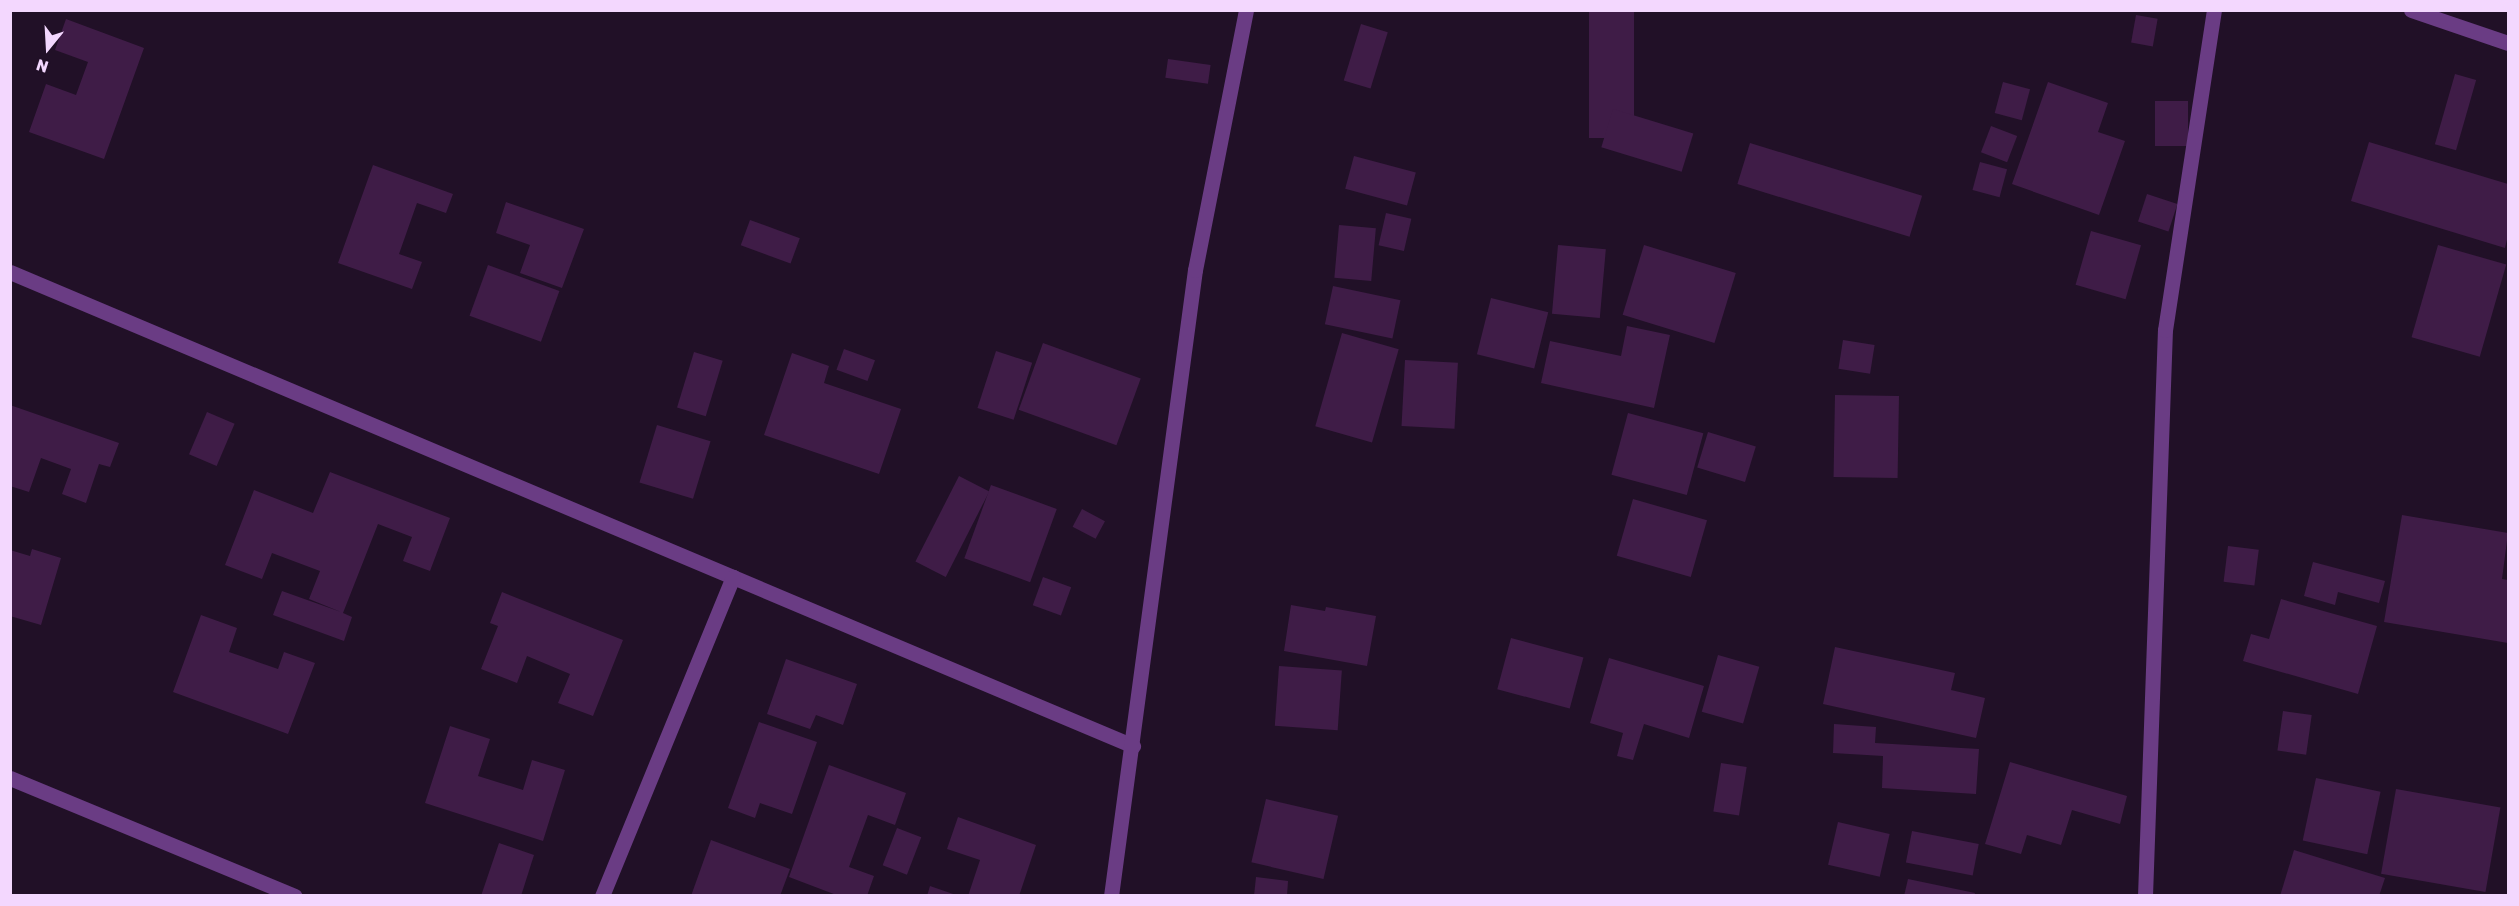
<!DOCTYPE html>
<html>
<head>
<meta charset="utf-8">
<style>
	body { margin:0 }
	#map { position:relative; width:2519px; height:906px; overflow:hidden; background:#211027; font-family:Rubik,sans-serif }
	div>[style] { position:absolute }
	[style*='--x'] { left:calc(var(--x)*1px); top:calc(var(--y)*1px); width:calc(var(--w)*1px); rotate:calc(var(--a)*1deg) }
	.building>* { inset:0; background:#3f1c47; transform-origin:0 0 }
	.minor>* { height:15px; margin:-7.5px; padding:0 7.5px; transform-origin:7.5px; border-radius:7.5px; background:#6a3c84 }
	span { translate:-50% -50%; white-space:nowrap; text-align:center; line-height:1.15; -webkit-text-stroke:4.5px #211027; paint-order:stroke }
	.frame { position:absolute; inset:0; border:12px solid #f3d7fe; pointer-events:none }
	.north { position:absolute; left:18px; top:18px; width:60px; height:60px; -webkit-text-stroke:4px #211027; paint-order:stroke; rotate:198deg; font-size:16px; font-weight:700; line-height:24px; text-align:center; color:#f3d7fe }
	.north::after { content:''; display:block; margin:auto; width:21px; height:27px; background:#f3d7fe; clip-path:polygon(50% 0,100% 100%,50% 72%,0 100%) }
</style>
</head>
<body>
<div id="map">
	<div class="building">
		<i style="left:1589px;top:10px;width:45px;height:128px"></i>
		<i style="left:2136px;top:15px;width:22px;height:28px;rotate:10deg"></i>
		<i style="clip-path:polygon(66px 19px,144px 48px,104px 159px,29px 132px,46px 84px,76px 95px,88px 62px,55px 50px)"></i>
		<i style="left:1361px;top:24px;width:28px;height:59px;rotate:17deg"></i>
		<i style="left:1168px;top:59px;width:43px;height:19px;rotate:8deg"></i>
		<i style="left:2455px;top:74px;width:22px;height:73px;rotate:16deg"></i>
		<i style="left:2003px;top:82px;width:28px;height:32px;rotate:15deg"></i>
		<i style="clip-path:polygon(2048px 82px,2108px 103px,2098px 132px,2125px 141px,2099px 215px,2012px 184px)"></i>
		<i style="left:2155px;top:101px;width:33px;height:45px"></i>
		<i style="left:1613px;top:109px;width:84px;height:40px;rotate:17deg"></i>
		<i style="left:1991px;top:126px;width:28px;height:28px;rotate:21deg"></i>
		<i style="clip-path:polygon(2369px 142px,2508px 184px,2508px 235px,2505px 248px,2351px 201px)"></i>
		<i style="left:1750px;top:143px;width:180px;height:43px;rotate:17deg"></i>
		<i style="left:1354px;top:156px;width:64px;height:34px;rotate:15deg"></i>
		<i style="left:1980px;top:162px;width:28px;height:29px;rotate:15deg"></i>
		<i style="clip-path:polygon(373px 165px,453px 194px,446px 213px,417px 203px,399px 254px,422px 262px,412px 289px,338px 263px)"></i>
		<i style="left:2147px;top:194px;width:32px;height:29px;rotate:18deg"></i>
		<i style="clip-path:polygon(506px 202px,584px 229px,562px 288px,520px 273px,530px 245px,496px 233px)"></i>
		<i style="left:1386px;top:213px;width:26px;height:33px;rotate:13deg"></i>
		<i style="left:750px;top:220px;width:53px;height:27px;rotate:20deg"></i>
		<i style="left:1339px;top:225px;width:37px;height:53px;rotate:5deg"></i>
		<i style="left:2091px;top:231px;width:52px;height:56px;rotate:16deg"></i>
		<i style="left:1558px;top:245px;width:48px;height:69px;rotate:5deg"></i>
		<i style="left:1644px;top:245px;width:96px;height:73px;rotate:17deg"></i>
		<i style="left:2438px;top:245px;width:71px;height:96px;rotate:16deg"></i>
		<i style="left:488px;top:265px;width:76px;height:54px;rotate:20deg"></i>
		<i style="left:1333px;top:286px;width:69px;height:39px;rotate:12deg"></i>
		<i style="left:1491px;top:298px;width:59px;height:58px;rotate:14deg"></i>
		<i style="clip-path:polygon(1627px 326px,1670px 335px,1654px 408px,1541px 383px,1550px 341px,1621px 356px)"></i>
		<i style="left:1342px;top:333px;width:59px;height:97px;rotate:16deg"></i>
		<i style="left:1843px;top:340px;width:32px;height:29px;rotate:9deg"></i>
		<i style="left:1043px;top:343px;width:104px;height:71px;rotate:20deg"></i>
		<i style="left:844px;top:349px;width:33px;height:22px;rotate:20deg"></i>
		<i style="left:996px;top:351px;width:38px;height:60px;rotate:18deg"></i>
		<i style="left:694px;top:352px;width:30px;height:58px;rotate:17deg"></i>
		<i style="clip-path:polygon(792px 353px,829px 366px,824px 383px,901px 409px,879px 474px,764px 435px)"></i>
		<i style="left:1405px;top:360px;width:53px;height:66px;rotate:3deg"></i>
		<i style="left:1835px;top:395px;width:64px;height:82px;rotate:1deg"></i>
		<i style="clip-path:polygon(10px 405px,119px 443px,110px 467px,99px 464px,86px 503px,62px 494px,71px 469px,41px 458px,29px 492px,10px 486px)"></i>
		<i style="left:207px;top:412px;width:30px;height:46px;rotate:23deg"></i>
		<i style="left:1628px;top:413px;width:78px;height:64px;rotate:15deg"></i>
		<i style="left:657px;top:425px;width:56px;height:60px;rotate:17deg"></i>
		<i style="left:1708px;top:432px;width:50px;height:37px;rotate:17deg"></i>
		<i style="clip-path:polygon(330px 472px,450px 518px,430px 571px,403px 561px,412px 537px,378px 524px,343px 613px,352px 617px,344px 641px,273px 615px,282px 591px,341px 612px,309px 599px,320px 571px,272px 553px,262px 579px,225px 565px,254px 490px,313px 513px)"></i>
		<i style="left:959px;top:476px;width:34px;height:96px;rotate:27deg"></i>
		<i style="left:991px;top:485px;width:70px;height:78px;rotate:20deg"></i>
		<i style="left:1633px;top:499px;width:77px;height:59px;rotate:16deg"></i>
		<i style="left:1082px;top:509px;width:26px;height:20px;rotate:28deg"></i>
		<i style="clip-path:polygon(2402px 515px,2508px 533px,2502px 579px,2508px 580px,2508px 643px,2384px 622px)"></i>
		<i style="left:2228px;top:546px;width:31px;height:36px;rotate:7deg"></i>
		<i style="clip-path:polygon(32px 549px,61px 558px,41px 625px,10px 616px,10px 550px,30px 556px)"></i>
		<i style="clip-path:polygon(2313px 562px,2385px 581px,2379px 603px,2338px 592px,2335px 605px,2304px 596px)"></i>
		<i style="left:1043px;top:577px;width:30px;height:30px;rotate:20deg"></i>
		<i style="clip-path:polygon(502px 592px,623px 640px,593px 716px,558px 703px,570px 674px,527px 656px,517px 683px,481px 669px,498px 626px,490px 623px)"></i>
		<i style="clip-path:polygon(2281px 599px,2377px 626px,2358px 694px,2243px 661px,2251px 634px,2269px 639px)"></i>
		<i style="clip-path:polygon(1291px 605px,1325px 611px,1326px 607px,1376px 616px,1367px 666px,1284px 651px)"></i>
		<i style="clip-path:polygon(201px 615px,237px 628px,229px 652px,278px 669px,284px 652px,315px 663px,288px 734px,173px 692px)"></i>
		<i style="left:1511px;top:638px;width:75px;height:53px;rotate:15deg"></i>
		<i style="clip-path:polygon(1835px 647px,1955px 673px,1951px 690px,1985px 698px,1976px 738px,1823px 704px)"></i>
		<i style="left:1718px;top:655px;width:43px;height:59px;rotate:16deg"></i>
		<i style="clip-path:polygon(1609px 658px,1704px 686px,1689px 738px,1644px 724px,1633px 760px,1617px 756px,1623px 733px,1590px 723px)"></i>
		<i style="clip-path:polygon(786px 659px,857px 684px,843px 725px,816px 715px,810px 729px,767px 714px)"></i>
		<i style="left:1279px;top:666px;width:63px;height:60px;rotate:4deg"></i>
		<i style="left:2283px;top:711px;width:29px;height:40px;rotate:8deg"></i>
		<i style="clip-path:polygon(759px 722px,817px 742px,792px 814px,760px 803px,755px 818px,728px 808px)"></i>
		<i style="clip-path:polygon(1834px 724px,1876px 727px,1875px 743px,1979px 749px,1976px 794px,1882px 788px,1883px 756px,1833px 753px)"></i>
		<i style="clip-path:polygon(450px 726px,490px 739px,478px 776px,523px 790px,532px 760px,565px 770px,543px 841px,425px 803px)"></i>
		<i style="clip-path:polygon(2010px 762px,2127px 796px,2120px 824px,2072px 810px,2061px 845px,2027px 835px,2021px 854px,1985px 844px)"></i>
		<i style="left:1721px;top:763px;width:26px;height:49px;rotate:9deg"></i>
		<i style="clip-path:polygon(829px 765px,906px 793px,895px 825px,868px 815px,849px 867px,874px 876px,867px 896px,839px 896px,789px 877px)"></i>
		<i style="left:2316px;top:778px;width:66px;height:64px;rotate:12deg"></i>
		<i style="left:2396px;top:789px;width:106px;height:86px;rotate:10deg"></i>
		<i style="left:1266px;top:799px;width:74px;height:65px;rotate:13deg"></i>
		<i style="clip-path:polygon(958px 817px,1036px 845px,1019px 896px,968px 896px,980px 860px,947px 849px)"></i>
		<i style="left:1838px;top:822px;width:53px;height:44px;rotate:13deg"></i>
		<i style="left:897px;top:828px;width:26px;height:40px;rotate:21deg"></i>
		<i style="left:1912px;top:831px;width:68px;height:32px;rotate:11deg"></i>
		<i style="clip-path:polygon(711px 840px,790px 869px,780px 896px,691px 896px)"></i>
		<i style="clip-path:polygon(499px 843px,534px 855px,521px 896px,481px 896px)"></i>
		<i style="clip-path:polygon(2294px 850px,2385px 878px,2379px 896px,2280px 896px)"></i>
		<i style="clip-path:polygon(1256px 877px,1288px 881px,1287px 896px,1254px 896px)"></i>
		<i style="clip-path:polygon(1908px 879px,1975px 893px,1974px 896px,1904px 896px)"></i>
		<i style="clip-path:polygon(930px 886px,956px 895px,955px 896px,927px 896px)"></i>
	</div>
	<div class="minor">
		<i style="--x:2411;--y:10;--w:102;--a:18.8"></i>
		<i style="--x:10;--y:272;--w:1219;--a:22.88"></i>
		<i style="--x:10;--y:778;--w:308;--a:22.5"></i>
		<i style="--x:602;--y:896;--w:345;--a:-67.7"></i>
		<i style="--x:1111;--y:896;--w:632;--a:-82.36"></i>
		<i style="--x:1195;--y:270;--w:265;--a:-78.9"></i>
		<i style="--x:2145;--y:896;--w:566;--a:-87.98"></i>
		<i style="--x:2165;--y:330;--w:324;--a:-81.3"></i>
	</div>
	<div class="frame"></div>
	<div class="north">N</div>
</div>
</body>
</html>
